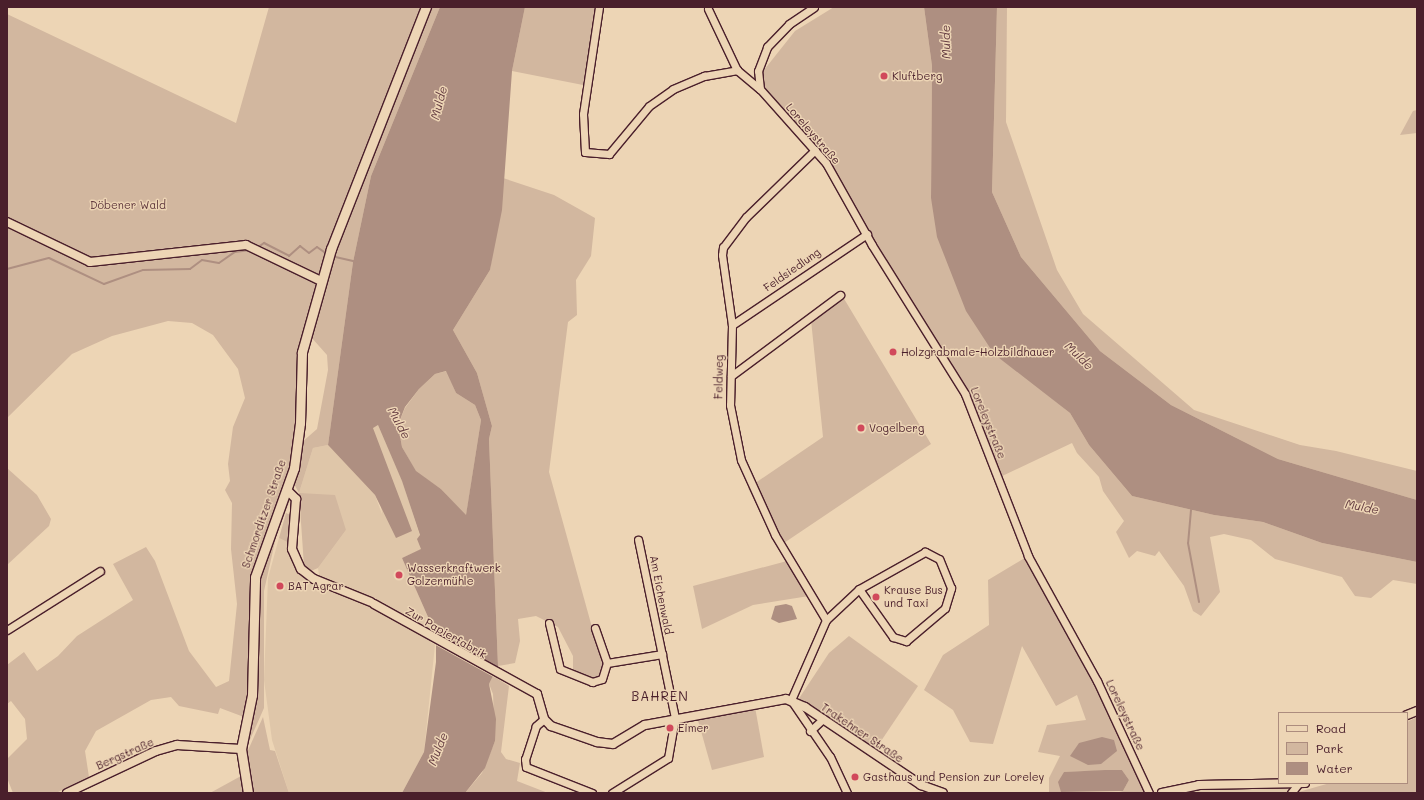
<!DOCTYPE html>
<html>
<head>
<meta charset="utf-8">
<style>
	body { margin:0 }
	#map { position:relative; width:1424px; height:800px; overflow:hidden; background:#edd5b5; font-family:Mali,sans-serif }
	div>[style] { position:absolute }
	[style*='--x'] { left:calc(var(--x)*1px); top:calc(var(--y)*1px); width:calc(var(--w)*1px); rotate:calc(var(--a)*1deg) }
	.built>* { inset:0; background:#dfc6a9 }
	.green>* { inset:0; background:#d2b79f }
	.water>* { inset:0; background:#ae8f81 }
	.pier>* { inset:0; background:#edd5b5; transform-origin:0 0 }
	.stream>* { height:2px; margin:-1px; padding:0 1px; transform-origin:1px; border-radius:1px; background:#ae8f81 }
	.roads { filter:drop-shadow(1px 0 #4a1f2b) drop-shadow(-1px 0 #4a1f2b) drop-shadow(0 1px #4a1f2b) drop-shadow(0 -1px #4a1f2b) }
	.minor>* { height:7px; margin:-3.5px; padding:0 3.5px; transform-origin:3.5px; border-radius:3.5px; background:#edd5b5 }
	.tertiary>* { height:8px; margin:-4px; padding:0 4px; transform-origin:4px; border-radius:4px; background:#edd5b5 }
	.secondary>* { height:9px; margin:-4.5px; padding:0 4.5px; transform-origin:4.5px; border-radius:4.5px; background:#edd5b5 }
	.dots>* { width:11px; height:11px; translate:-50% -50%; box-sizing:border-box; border:2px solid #edd5b5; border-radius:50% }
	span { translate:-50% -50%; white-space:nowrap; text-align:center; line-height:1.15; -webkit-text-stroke:3px #edd5b5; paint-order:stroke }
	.poi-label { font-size:11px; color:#4a1f2b }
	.left { translate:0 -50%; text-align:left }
	.street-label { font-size:11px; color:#4a1f2b }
	.park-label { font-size:11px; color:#5e363c }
	.water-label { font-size:12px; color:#633b40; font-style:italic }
	.quarter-label { font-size:13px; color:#4a1f2b; letter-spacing:1px }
	.frame { position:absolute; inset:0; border:8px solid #4a1f2b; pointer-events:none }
	.legend { position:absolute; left:1278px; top:712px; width:130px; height:72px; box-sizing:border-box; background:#edd5b5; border:1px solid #ac8c7e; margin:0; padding:5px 7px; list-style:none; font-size:12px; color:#4a1f2b }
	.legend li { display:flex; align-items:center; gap:8px; height:20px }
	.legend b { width:20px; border:1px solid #ac8c7e }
</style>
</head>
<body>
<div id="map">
	<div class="built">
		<i style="clip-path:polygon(378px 425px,402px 480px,420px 536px,422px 549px,402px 558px,436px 635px,424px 752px,402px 793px,289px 793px,272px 740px,264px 680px,268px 578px,279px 538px,289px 543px,292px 561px,304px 578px,321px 590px,318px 568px,346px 530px,299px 493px,313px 448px,328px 445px,375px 495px,382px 514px,373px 427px)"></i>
		<i style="clip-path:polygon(1192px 788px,1289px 789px,1288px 793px,1172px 793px)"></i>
	</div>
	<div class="green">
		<i style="clip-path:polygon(269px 7px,423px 7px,299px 352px,293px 458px,253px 571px,249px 689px,244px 717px,220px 708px,218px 714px,179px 706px,171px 697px,151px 700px,96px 731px,85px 751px,89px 777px,56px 793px,13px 793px,7px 778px,7px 759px,27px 739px,25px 719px,11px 701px,7px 704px,7px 665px,24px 652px,37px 671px,58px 656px,77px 636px,133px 600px,113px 564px,146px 547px,155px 561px,189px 651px,216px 687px,229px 681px,237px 604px,231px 549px,232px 503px,225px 490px,230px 481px,228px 464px,233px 427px,245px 398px,238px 369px,213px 335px,192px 323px,168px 321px,112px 336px,72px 354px,7px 418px,7px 14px,236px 123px)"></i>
		<i style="clip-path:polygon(432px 7px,440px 7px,371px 176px,353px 262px,328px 445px,313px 448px,299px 493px,335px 495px,346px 530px,318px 568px,311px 571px,304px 566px,299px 493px,293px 482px,301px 443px,317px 429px,328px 370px,327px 355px,311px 337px,338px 246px)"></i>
		<i style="clip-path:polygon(525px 7px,599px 7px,583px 85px,512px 71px)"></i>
		<i style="clip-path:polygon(834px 7px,924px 7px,932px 66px,931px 198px,1019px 372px,1070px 413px,1089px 445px,1132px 496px,1214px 515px,1263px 522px,1322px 543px,1417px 562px,1417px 584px,1393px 580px,1371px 598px,1355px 596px,1342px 577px,1275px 559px,1251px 540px,1224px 534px,1210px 537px,1220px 592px,1201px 616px,1193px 611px,1184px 586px,1159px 551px,1155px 556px,1137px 551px,1129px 558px,1116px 532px,1124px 521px,1103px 491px,1099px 477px,1077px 453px,1072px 443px,998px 478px,974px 412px,865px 234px,821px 154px,756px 80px,795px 31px)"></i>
		<i style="clip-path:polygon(997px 7px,1007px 7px,1006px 122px,1057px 270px,1083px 314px,1194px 410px,1300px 445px,1336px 451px,1417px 471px,1417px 500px,1278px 459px,1171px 405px,1100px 351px,1021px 257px,992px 192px)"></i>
		<i style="clip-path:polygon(1417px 110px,1417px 133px,1400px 135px,1413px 111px)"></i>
		<i style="clip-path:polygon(503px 178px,554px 195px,595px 218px,591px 256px,576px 280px,577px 315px,568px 322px,549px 472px,603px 667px,597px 680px,573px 672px,573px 656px,558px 627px,536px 616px,518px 619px,520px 641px,515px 663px,498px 666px,489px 439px,492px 426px,477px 373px,453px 330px,490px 270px)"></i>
		<i style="clip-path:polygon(843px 297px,931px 444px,778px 547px,748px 488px,823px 437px,811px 320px)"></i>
		<i style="clip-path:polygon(447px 371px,456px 393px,475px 405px,481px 420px,466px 516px,441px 489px,416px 472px,402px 447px,398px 425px,405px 408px,419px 389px,435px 374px)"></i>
		<i style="clip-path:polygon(7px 468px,37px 495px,51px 519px,49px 526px,7px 565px)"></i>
		<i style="clip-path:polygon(289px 494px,292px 495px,276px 537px,264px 591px,264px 708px,245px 751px,260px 571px)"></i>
		<i style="clip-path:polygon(286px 513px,293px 516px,289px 543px,279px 538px)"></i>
		<i style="clip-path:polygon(1028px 556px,1108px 705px,1145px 793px,1115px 793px,1123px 791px,1129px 780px,1122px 770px,1064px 772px,1061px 792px,1068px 793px,1049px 793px,1049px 778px,1060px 756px,1038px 752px,1047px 725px,1086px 720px,1077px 695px,1056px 706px,1022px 646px,993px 744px,970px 742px,953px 710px,924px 690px,943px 655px,989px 625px,988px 580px)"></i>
		<i style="clip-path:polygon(787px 561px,809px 596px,753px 605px,702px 629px,693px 586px)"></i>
		<i style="clip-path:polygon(849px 636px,918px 686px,875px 750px,798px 700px,829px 653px)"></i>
		<i style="clip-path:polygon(493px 676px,509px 686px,501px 752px,506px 759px,520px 763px,517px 781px,548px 793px,465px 793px,482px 773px,495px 741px,493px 694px,489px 684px)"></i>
		<i style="clip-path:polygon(755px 707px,764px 757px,712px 770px,697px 717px)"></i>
		<i style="clip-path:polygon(263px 717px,270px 750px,275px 751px,289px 793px,252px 793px,245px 757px)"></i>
		<i style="clip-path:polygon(1417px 717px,1417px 793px,1295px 793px,1330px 783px,1407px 783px,1407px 722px)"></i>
		<i style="clip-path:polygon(241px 776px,246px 793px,210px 793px)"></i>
	</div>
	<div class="water">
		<i style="clip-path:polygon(evenodd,440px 7px,525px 7px,512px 71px,502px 210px,490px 270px,453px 330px,477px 373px,492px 426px,489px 439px,498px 666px,489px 684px,496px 719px,495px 741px,485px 768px,465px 793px,402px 793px,424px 752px,436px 662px,436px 635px,402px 558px,421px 549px,417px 539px,420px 535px,402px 481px,378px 425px,373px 428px,412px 531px,396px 538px,375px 495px,328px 445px,353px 262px,371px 176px,440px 7px,446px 371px,456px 393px,475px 405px,481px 420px,466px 515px,441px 489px,416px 471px,402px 447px,398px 425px,405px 407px,419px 389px,435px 374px,446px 371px)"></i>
		<i style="clip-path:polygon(924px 7px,997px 7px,992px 192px,1021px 257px,1100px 351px,1171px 405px,1278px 459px,1417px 500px,1417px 562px,1322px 543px,1263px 522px,1214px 515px,1132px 496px,1089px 445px,1070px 413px,994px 354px,966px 311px,937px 237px,931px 198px,932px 66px)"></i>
		<i style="clip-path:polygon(786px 604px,792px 606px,797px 619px,779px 623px,771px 619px,775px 606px)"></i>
		<i style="clip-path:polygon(1102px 737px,1114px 740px,1117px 751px,1101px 764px,1088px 765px,1070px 756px,1079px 743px)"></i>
		<i style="clip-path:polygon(1105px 770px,1122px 770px,1129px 780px,1123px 791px,1061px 792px,1058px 782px,1064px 772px)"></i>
	</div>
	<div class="pier">
		<i style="left:434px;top:635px;width:74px;height:8px;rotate:29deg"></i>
	</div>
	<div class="stream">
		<i style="--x:257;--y:248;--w:9;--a:-36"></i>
		<i style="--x:264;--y:243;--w:28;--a:27"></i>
		<i style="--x:289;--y:256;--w:15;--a:-42"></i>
		<i style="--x:300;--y:246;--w:11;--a:38"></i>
		<i style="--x:309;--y:253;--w:10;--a:-37"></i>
		<i style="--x:317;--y:247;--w:12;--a:35"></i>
		<i style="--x:331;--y:256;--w:26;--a:13"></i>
		<i style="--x:7;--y:269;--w:43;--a:-14.7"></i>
		<i style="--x:49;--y:258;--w:61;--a:25.3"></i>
		<i style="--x:104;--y:284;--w:41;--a:-19.7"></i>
		<i style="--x:143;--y:270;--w:47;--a:-1.2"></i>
		<i style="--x:190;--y:269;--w:15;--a:-37"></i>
		<i style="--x:202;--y:260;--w:17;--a:10"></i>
		<i style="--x:219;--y:263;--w:19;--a:-35"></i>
		<i style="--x:235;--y:252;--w:15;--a:-8"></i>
		<i style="--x:1191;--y:510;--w:33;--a:95"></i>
		<i style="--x:1188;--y:543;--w:60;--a:79.4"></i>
	</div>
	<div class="roads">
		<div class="minor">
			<i style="--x:599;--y:7;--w:108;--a:98.5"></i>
			<i style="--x:583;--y:114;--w:38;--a:87"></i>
			<i style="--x:585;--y:152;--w:24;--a:5"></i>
			<i style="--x:609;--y:154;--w:62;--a:-50.2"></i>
			<i style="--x:649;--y:106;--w:29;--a:-35"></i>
			<i style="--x:673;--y:89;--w:34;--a:-23"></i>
			<i style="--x:704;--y:76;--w:34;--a:-10"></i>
			<i style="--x:737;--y:70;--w:30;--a:40"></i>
			<i style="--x:760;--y:89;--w:99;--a:48.3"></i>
			<i style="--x:826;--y:163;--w:94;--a:60.7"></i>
			<i style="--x:872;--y:245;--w:176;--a:58"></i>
			<i style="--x:965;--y:394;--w:174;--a:68.7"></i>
			<i style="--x:1028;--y:556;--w:143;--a:61.1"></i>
			<i style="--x:1097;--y:681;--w:123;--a:65.1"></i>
			<i style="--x:708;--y:9;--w:68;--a:64.6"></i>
			<i style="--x:760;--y:89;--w:18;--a:-96"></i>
			<i style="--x:758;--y:71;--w:26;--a:-69"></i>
			<i style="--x:767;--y:47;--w:32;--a:-46"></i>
			<i style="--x:789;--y:24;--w:30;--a:-34"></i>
			<i style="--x:815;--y:150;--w:96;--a:135.8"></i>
			<i style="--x:746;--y:217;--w:38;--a:127"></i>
			<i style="--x:723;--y:247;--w:8;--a:97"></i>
			<i style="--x:722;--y:255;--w:71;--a:81.9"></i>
			<i style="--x:732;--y:325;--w:80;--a:91.4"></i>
			<i style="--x:730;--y:405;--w:56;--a:78.7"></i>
			<i style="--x:741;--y:460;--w:82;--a:65.6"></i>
			<i style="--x:775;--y:535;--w:99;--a:59"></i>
			<i style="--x:732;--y:325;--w:163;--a:-34"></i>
			<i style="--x:731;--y:376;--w:136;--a:-36.6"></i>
			<i style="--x:549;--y:623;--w:47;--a:76.6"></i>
			<i style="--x:560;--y:669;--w:35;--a:22"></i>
			<i style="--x:592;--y:682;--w:10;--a:-17"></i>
			<i style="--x:602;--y:679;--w:17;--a:-73"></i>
			<i style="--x:607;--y:663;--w:37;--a:-109"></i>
			<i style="--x:7;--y:630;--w:110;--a:-32.4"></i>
			<i style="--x:607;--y:663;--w:56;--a:-9.3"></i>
			<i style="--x:544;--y:719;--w:11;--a:139"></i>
			<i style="--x:536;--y:726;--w:35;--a:108"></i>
			<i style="--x:525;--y:759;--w:8;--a:83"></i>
			<i style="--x:526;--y:767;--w:71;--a:21.5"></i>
			<i style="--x:810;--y:731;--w:18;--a:-43"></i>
			<i style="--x:612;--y:793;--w:66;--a:-32"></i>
			<i style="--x:668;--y:758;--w:41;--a:-80.1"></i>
			<i style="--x:675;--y:718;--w:182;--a:-101.7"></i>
			<i style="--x:847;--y:793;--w:40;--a:-115"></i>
			<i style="--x:830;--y:757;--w:69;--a:-124.4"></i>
			<i style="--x:791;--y:700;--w:87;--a:-66.4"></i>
			<i style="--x:826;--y:620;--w:45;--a:-43.2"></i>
			<i style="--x:859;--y:589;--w:59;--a:54.7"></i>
			<i style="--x:893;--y:637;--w:14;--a:17"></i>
			<i style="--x:906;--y:641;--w:51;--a:-40.2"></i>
			<i style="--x:945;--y:608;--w:21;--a:-73"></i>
			<i style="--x:951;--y:588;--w:31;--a:-112"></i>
			<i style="--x:939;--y:559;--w:16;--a:-153"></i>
			<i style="--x:925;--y:552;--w:76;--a:150.7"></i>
			<i style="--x:1291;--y:793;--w:11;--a:-52"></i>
		</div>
		<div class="tertiary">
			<i style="--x:7;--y:222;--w:92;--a:25.7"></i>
			<i style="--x:90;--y:262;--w:157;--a:-6.2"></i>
			<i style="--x:246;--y:245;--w:83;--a:25.6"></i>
			<i style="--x:287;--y:490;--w:13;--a:45"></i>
			<i style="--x:296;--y:499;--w:50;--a:94.6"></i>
			<i style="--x:292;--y:549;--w:22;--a:66"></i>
			<i style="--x:301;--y:569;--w:16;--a:38"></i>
			<i style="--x:314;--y:579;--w:61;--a:22"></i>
			<i style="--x:374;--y:604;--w:186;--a:28.9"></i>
			<i style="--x:537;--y:694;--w:26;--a:74"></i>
			<i style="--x:544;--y:719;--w:10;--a:45"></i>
			<i style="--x:551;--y:726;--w:49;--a:19.2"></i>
			<i style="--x:597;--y:742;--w:16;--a:7"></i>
			<i style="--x:613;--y:744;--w:37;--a:-31"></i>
			<i style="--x:645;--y:725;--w:143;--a:-10.4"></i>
			<i style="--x:786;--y:699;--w:21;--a:23"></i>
			<i style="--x:805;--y:707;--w:140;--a:33.9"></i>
			<i style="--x:921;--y:785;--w:23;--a:20"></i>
			<i style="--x:1407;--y:715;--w:11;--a:-22"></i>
			<i style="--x:67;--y:793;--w:98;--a:-25.3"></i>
			<i style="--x:156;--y:751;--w:22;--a:-16"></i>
			<i style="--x:177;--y:745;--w:64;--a:3.6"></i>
			<i style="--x:1162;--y:793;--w:38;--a:-12"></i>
			<i style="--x:1199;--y:785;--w:106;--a:-1.1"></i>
		</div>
		<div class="secondary">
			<i style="--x:248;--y:793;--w:45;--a:-99"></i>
			<i style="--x:241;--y:749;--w:55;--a:-78.5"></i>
			<i style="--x:252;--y:695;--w:118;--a:-88.5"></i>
			<i style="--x:255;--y:577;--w:116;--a:-70.3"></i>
			<i style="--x:294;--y:468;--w:45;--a:-82.4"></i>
			<i style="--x:300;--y:423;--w:71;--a:-88.4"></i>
			<i style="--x:302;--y:352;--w:107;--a:-74.3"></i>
			<i style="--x:331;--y:249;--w:260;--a:-68.6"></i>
		</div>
	</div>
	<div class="dots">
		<i style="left:884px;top:76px;background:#d1495b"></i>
		<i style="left:893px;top:352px;background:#d1495b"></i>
		<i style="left:861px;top:428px;background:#d1495b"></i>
		<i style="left:399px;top:575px;background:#d1495b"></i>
		<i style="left:280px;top:586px;background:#d1495b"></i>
		<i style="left:876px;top:597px;background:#d1495b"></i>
		<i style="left:670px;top:728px;background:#d1495b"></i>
		<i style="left:855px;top:777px;background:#d1495b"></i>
	</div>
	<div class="poi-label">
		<span class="left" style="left:892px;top:76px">Kluftberg</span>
		<span class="left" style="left:901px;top:352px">Holzgrabmale-Holzbildhauer</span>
		<span class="left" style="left:869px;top:428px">Vogelberg</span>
		<span class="left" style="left:407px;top:575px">Wasserkraftwerk<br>Golzermühle</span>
		<span class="left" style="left:288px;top:586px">BAT Agrar</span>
		<span class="left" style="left:884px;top:597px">Krause Bus<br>und Taxi</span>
		<span class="left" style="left:678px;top:728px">Eimer</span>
		<span class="left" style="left:863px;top:777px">Gasthaus und Pension zur Loreley</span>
	</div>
	<div class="street-label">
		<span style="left:813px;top:134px;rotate:49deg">Loreleystraße</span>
		<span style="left:792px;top:270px;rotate:-35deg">Feldsiedlung</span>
		<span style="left:719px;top:377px;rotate:-89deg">Feldweg</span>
		<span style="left:988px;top:423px;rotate:68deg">Loreleystraße</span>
		<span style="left:264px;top:514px;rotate:-71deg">Schmorditzer Straße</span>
		<span style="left:661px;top:595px;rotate:79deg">Am Eichenwald</span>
		<span style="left:446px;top:633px;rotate:30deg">Zur Papierfabrik</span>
		<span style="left:1125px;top:715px;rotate:65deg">Loreleystraße</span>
		<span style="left:862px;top:733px;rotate:34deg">Trakehner Straße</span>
		<span style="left:125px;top:754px;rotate:-24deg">Bergstraße</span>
	</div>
	<div class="park-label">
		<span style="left:128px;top:205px">Döbener Wald</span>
	</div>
	<div class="water-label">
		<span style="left:946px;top:42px;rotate:-91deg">Mulde</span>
		<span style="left:439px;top:103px;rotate:-75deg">Mulde</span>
		<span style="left:1079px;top:356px;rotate:44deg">Mulde</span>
		<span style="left:399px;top:423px;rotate:62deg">Mulde</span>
		<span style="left:1362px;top:507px;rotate:11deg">Mulde</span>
		<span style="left:438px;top:749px;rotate:-68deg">Mulde</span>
	</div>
	<div class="quarter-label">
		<span style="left:660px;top:696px">BAHREN</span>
	</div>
	<div class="frame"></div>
	<ul class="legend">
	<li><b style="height:5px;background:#edd5b5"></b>Road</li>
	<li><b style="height:11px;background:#d2b79f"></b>Park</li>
	<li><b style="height:11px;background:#ae8f81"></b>Water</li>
	</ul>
</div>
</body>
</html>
